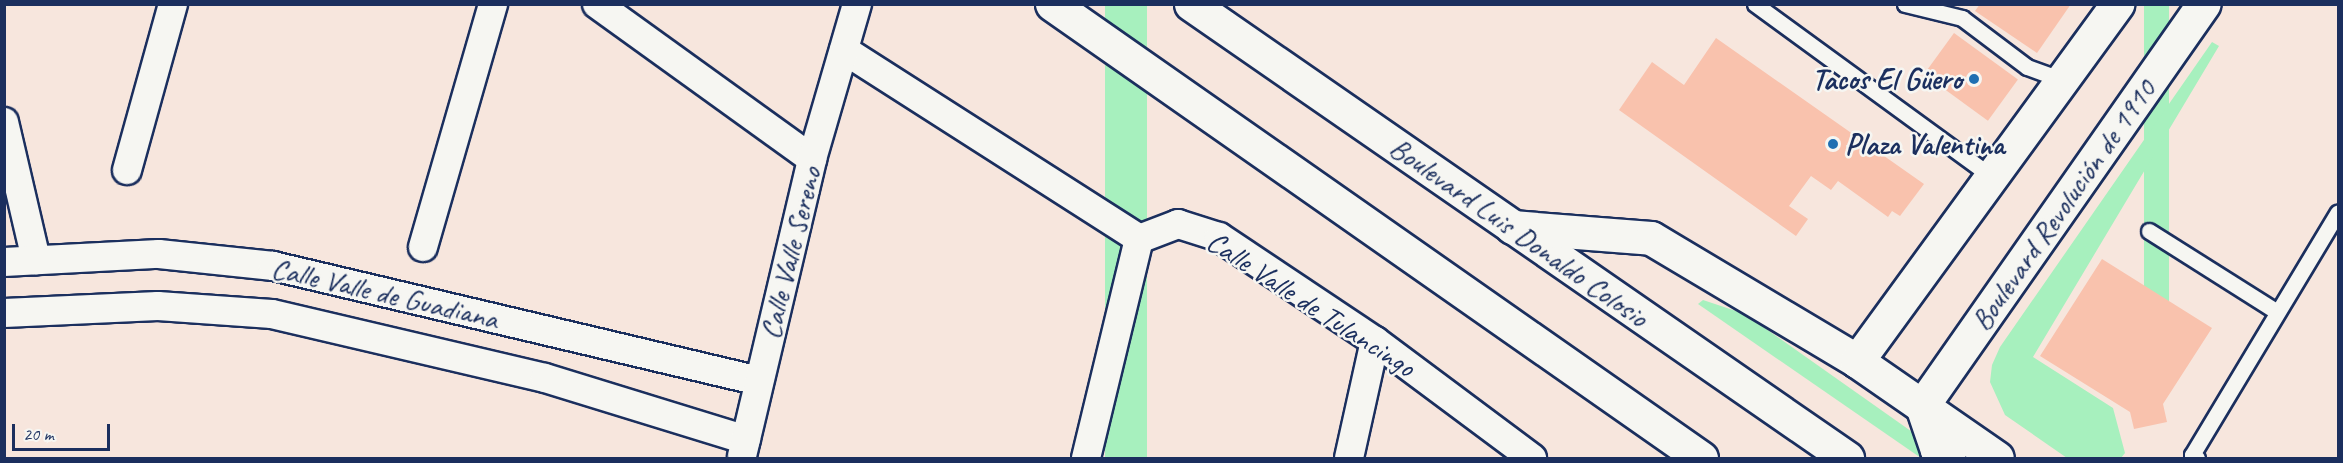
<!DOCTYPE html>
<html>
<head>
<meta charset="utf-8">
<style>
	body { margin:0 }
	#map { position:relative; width:2343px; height:463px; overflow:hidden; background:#f7e6dd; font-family:Caveat,sans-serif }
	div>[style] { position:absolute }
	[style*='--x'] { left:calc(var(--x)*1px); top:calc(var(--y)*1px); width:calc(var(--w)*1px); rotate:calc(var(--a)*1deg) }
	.green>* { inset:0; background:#a7f0be; transform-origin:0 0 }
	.building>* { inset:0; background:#f9c2ad; transform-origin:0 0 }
	.roads { filter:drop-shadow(2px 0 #1b2f5e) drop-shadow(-2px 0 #1b2f5e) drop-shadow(0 2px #1b2f5e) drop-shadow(0 -2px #1b2f5e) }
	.service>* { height:15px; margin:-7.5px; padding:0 7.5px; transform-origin:7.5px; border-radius:7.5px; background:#f6f6f2 }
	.minor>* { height:28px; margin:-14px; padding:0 14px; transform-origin:14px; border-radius:14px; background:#f6f6f2 }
	.primary>* { height:33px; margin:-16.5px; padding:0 16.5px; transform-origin:16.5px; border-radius:16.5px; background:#f6f6f2 }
	.dots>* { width:16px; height:16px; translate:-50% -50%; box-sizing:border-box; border:3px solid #f6f6f2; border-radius:50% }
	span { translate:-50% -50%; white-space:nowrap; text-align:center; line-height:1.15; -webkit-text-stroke:5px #f6f6f2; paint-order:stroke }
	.poi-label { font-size:30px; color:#1b2f5e; font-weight:700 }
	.right { translate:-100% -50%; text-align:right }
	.left { translate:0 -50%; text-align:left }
	.street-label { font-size:30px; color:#1b2f5e }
	.frame { position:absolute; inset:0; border:6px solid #1b2f5e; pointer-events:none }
	.scale { position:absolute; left:12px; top:424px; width:98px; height:27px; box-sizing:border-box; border:3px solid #1b2f5e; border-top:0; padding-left:8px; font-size:18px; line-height:21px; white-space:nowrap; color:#1b2f5e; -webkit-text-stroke:4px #f6f6f2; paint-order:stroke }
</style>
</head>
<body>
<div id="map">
	<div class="green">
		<i style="left:1105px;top:5px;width:42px;height:796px"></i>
		<i style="left:2144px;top:5px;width:25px;height:332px"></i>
		<i style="clip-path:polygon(2212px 42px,2219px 46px,2033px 357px,2113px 408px,2125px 453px,2121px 458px,2067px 458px,2005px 415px,1990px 382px,1992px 365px,2000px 347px)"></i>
		<i style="clip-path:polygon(1703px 300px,1745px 314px,1925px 441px,1939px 458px,1921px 458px,1698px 304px)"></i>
	</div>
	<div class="building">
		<i style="clip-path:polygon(1980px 4px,2071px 4px,2037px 53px,1975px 11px)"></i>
		<i style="left:1954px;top:33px;width:79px;height:51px;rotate:36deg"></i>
		<i style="clip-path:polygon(1716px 38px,1924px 184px,1900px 216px,1892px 211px,1888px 217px,1838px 181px,1831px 190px,1811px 176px,1789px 206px,1808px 219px,1796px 236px,1619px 110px,1652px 62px,1684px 85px)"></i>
		<i style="clip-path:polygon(2102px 259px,2212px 328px,2163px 404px,2167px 422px,2134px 429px,2130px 412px,2040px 356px)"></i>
	</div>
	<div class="roads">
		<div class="service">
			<i style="--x:1755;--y:4;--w:293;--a:36.1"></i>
			<i style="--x:1905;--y:4;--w:59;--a:13.8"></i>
			<i style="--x:1962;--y:18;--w:81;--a:37"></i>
			<i style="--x:2027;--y:67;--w:37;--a:20"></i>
			<i style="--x:2149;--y:231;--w:151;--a:32.3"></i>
			<i style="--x:2197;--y:458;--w:6;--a:-149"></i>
			<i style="--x:2192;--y:455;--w:283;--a:-59"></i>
		</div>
		<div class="minor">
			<i style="--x:597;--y:4;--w:265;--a:35.8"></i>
			<i style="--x:844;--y:50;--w:350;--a:32.6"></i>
			<i style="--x:4;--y:122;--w:142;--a:76.9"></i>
			<i style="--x:127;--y:170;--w:172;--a:-74.5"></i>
			<i style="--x:1139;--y:239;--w:42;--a:-21"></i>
			<i style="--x:1178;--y:224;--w:43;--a:17.6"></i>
			<i style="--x:1219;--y:237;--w:187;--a:33.7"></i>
			<i style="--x:1375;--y:341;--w:196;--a:36.7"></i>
			<i style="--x:423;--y:247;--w:253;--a:-73.9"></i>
			<i style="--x:4;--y:262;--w:155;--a:-3"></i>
			<i style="--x:159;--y:254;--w:115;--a:6"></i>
			<i style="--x:273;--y:266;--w:499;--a:13.3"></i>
			<i style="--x:4;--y:313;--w:154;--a:-2.6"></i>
			<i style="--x:158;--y:306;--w:114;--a:4"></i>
			<i style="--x:272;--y:314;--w:280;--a:13.2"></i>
			<i style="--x:545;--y:378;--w:210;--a:17.1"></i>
			<i style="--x:742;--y:456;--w:305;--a:-76.7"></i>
			<i style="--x:812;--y:159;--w:161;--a:-73.8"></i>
			<i style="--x:1086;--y:458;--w:225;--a:-76.4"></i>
			<i style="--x:1349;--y:458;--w:120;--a:-77.5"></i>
		</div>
		<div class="primary">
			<i style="--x:1052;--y:4;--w:792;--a:34.97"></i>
			<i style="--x:1191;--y:4;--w:798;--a:34.69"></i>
			<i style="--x:1512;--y:227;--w:139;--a:4.5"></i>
			<i style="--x:1651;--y:238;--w:240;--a:30.8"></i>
			<i style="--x:1857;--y:361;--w:170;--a:34.7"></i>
			<i style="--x:1857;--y:361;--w:442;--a:-53.9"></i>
			<i style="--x:1922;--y:406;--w:491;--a:-55"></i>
			<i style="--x:1922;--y:406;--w:46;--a:71.2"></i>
			<i style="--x:1937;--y:450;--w:14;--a:34"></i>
		</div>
	</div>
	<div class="dots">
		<i style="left:1974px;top:79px;background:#1f6fb2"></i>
		<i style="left:1833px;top:144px;background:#1f6fb2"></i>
	</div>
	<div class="poi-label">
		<span class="right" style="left:1962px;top:79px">Tacos El Güero</span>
		<span class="left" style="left:1845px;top:144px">Plaza Valentina</span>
	</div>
	<div class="street-label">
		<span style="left:2063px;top:205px;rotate:-55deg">Boulevard Revolución de 1910</span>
		<span style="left:1519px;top:232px;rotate:35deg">Boulevard Luis Donaldo Colosio</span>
		<span style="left:790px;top:253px;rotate:-76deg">Calle Valle Sereno</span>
		<span style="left:385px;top:293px;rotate:13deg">Calle Valle de Guadiana</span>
		<span style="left:1311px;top:304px;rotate:33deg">Calle Valle de Tulancingo</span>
	</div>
	<div class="frame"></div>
	<div class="scale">20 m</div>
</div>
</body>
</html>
